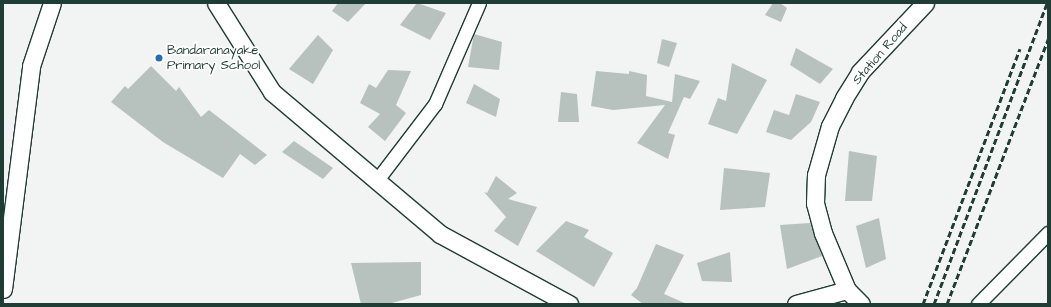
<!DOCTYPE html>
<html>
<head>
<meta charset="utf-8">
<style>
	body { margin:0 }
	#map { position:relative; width:1051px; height:307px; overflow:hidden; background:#f2f3f3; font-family:"Architects Daughter",sans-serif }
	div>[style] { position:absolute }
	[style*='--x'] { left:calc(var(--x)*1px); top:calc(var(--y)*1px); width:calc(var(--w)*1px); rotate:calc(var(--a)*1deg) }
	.building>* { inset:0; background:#b7c1bd }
	.roads { filter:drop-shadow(1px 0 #1f3d34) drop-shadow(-1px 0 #1f3d34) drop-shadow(0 1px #1f3d34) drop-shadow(0 -1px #1f3d34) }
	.minor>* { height:13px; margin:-6.5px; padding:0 6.5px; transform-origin:6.5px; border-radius:6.5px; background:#fff }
	.tertiary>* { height:17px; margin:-8.5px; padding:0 8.5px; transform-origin:8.5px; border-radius:8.5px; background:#fff }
	.rail>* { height:3px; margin-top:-1.5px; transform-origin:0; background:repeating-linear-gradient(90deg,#1f3d34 0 6px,transparent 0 9px) }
	.dots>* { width:11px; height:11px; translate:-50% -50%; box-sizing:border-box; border:2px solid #fff; border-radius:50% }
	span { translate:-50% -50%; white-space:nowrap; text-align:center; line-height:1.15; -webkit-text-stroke:3.5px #fff; paint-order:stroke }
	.poi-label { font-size:13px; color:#1f3d34 }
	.left { translate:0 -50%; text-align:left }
	.street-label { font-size:13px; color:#1f3d34 }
	.frame { position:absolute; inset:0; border:4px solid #1f3d34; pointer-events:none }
</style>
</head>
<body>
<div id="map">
	<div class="building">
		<i style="clip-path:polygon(338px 3px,366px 3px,348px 22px,332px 11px)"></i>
		<i style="clip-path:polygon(417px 3px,446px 13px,430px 40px,400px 25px)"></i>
		<i style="clip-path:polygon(773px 3px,780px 3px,787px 8px,781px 22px,765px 15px)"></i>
		<i style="clip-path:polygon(474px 34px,502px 42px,499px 70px,468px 67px)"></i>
		<i style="clip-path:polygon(318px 35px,333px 50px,313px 84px,289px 69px)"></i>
		<i style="clip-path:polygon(662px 39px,677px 43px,669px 67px,657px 63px)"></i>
		<i style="clip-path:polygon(796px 48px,833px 69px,820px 84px,790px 65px)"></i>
		<i style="clip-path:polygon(732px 63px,767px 80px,737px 134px,708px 124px,718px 98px,726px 101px)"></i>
		<i style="clip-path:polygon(151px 66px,176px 91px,179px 87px,201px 117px,209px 110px,267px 155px,255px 165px,240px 154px,223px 178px,163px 142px,111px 102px,125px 86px,128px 89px)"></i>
		<i style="clip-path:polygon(388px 70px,411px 71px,396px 105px,406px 113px,385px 141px,368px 127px,380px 114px,360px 103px,369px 84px,376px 88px)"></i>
		<i style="clip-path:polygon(596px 71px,629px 74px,629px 71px,647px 75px,646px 96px,672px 102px,675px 74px,700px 81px,690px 99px,684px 97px,668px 133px,675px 135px,668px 159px,637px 143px,665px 105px,613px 110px,591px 106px)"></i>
		<i style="clip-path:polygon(474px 84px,500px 99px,496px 117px,466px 103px)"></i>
		<i style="clip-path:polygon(561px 92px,577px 94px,579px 122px,558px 122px)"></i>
		<i style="clip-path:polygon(796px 94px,820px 102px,811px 122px,791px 140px,766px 132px,774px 110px,789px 115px)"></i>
		<i style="clip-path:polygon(294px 141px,333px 168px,323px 179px,282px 152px)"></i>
		<i style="clip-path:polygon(849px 151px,877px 156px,872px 201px,845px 201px)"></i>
		<i style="clip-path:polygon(724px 168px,770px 173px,765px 207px,720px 210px)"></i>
		<i style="clip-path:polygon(496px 176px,517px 193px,508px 199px,537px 207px,518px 246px,494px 231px,506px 217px,484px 192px,487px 193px)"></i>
		<i style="clip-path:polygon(879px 218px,886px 259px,866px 268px,856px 226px)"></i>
		<i style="clip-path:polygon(566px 221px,589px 230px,584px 237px,613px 253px,594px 287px,536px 251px)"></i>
		<i style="clip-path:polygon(810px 223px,822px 256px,787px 269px,780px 225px)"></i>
		<i style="clip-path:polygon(656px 244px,684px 255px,664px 294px,687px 304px,643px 304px,631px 295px,637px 288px)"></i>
		<i style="clip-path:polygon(730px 252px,732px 282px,702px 281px,697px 263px)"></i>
		<i style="clip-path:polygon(421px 262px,421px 295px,388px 304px,361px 304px,351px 263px)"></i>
	</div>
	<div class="roads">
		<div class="minor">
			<i style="--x:377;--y:180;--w:96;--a:-52.7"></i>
			<i style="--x:435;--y:104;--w:110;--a:-66.5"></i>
			<i style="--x:978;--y:304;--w:100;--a:-45.4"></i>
		</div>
		<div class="tertiary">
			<i style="--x:216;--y:3;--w:105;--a:57.8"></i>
			<i style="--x:272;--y:92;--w:220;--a:40.2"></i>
			<i style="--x:440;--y:234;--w:147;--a:28.5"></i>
			<i style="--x:3;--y:289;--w:225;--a:-82.8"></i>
			<i style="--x:31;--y:66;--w:66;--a:-71.6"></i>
			<i style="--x:796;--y:304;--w:53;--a:-15.4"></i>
			<i style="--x:861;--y:304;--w:20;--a:-135"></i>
			<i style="--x:847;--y:290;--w:62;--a:-112.8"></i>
			<i style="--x:823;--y:233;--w:31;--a:-105"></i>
			<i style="--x:815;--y:203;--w:28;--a:-88"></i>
			<i style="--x:816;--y:175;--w:51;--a:-74.1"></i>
			<i style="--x:830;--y:126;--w:31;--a:-63"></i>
			<i style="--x:844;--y:98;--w:31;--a:-58"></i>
			<i style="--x:860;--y:72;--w:95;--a:-46.7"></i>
		</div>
	</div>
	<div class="rail">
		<i style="--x:923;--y:304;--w:273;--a:-69.2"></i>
		<i style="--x:934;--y:304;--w:322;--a:-69.4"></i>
		<i style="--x:947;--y:304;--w:284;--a:-69.1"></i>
	</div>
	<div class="dots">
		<i style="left:159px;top:58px;background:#1f6fb2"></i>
	</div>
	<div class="poi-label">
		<span class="left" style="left:167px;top:58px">Bandaranayake<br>Primary School</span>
	</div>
	<div class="street-label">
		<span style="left:880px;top:54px;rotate:-49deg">Station Road</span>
	</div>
	<div class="frame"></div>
</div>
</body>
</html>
